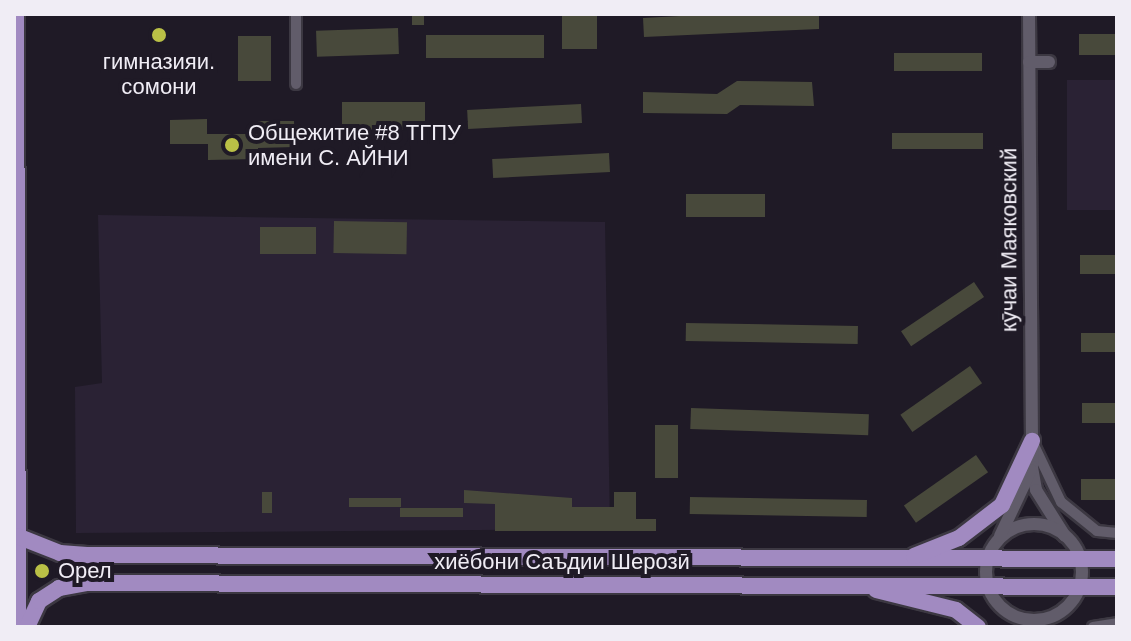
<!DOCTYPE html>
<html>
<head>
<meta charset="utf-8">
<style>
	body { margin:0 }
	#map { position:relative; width:1131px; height:641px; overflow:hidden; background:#1f1a26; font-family:Arial,sans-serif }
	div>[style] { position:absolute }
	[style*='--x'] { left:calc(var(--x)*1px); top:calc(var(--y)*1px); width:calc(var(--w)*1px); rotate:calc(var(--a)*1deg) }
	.built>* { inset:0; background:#2a2234; transform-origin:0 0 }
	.building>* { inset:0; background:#48493b; transform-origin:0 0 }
	.roads { filter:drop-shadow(2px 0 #3c3842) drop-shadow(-2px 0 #3c3842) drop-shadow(0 2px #3c3842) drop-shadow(0 -2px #3c3842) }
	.minor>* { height:10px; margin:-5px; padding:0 5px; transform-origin:5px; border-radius:5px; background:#615c6a }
	.tertiary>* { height:12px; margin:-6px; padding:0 6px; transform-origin:6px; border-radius:6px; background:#615c6a }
	.tertiary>.ring { margin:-6px; padding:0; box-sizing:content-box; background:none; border:12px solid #615c6a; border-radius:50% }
	.primary>* { height:16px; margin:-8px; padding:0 8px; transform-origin:8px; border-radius:8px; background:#a18ac1 }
	.dots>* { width:22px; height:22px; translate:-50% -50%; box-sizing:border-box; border:4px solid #1f1a26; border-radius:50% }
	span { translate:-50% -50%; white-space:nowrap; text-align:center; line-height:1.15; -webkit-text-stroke:8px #1f1a26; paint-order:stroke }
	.poi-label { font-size:22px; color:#f0edf5 }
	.left { translate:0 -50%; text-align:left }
	.street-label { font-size:22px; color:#f0edf5 }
	.frame { position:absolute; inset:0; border:16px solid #f0edf5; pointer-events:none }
</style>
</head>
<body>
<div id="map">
	<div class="built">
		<i style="left:1117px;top:80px;width:130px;height:50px;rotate:90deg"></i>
		<i style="clip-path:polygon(98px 215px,605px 222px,610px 529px,76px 533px,75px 387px,102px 383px)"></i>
	</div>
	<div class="building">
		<i style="left:412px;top:14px;width:12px;height:11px"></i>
		<i style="left:562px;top:14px;width:35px;height:35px"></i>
		<i style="clip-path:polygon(717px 14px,819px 14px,819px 29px,644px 37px,643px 18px)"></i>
		<i style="left:398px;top:28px;width:26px;height:82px;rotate:88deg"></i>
		<i style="left:1079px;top:34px;width:38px;height:21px"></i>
		<i style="left:544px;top:35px;width:23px;height:118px;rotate:90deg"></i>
		<i style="left:238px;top:36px;width:33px;height:45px"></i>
		<i style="left:982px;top:53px;width:18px;height:88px;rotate:90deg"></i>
		<i style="clip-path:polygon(737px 81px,812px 82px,814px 106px,740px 105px,727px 114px,643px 113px,643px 92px,717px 94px)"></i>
		<i style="left:342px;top:102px;width:83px;height:28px"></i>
		<i style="left:581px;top:104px;width:19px;height:114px;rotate:87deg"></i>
		<i style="clip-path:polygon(207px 119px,207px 134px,258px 134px,258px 121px,294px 121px,295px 147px,258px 148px,258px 159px,208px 160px,208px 144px,170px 144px,170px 120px)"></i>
		<i style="left:892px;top:133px;width:91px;height:16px"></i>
		<i style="left:609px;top:153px;width:19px;height:117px;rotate:87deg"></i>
		<i style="left:765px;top:194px;width:23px;height:79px;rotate:90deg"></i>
		<i style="left:334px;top:221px;width:73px;height:32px;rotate:1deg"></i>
		<i style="left:260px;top:227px;width:56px;height:27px"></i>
		<i style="left:1080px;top:255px;width:37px;height:19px"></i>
		<i style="left:974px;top:282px;width:18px;height:88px;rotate:56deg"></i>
		<i style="left:686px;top:323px;width:172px;height:18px;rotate:1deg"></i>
		<i style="left:1081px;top:333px;width:36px;height:19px"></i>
		<i style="left:970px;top:366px;width:21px;height:85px;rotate:55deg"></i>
		<i style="left:1082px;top:403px;width:35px;height:20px"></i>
		<i style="left:691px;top:408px;width:178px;height:21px;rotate:2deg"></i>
		<i style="left:655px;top:425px;width:23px;height:53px"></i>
		<i style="left:976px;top:455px;width:21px;height:88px;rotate:55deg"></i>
		<i style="left:1081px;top:479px;width:36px;height:21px"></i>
		<i style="clip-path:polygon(464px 490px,572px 498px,572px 507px,614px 507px,614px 492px,636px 492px,636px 519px,656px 519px,656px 531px,495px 531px,495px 504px,464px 503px)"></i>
		<i style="left:262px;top:492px;width:10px;height:21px"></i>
		<i style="left:690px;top:497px;width:177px;height:17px;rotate:1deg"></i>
		<i style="left:349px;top:498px;width:52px;height:9px"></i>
		<i style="left:400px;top:508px;width:63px;height:9px"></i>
	</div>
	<div class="roads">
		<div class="minor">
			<i style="--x:296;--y:14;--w:70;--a:90"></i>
			<i style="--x:1032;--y:441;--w:68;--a:64.6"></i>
			<i style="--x:1061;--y:502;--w:46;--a:38.9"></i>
			<i style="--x:1097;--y:531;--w:20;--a:6"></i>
			<i style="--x:1093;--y:627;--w:24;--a:-9"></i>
		</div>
		<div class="tertiary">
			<i style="--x:1029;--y:14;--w:453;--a:89.6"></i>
			<i style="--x:1032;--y:467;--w:23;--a:80"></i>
			<i style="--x:1036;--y:490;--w:54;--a:57.8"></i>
			<i style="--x:1029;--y:62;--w:20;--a:0"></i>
			<i class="ring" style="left:986px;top:524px;width:84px;height:84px"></i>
			<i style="--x:1000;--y:536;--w:73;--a:-64.8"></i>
		</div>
		<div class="primary">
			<i style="--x:16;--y:14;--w:613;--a:89.81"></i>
			<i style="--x:17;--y:536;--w:46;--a:21.6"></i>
			<i style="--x:60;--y:553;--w:27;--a:4"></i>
			<i style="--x:87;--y:555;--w:1030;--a:0.22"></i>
			<i style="--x:914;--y:556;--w:48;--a:-21.8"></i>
			<i style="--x:959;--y:538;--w:54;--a:-37.5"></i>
			<i style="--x:1002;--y:505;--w:71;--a:-64.9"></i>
			<i style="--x:876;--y:590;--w:82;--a:14"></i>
			<i style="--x:956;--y:610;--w:28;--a:38"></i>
			<i style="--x:27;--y:627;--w:29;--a:-65"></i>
			<i style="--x:39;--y:601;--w:24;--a:-33"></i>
			<i style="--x:59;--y:588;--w:29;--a:-10"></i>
			<i style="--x:88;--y:583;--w:1029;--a:0.22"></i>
		</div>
	</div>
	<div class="dots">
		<i style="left:159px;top:35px;background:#bac046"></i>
		<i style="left:232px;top:145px;background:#bac046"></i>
		<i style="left:42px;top:571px;background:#bac046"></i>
	</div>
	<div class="poi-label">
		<span style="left:159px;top:74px">гимназияи.<br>сомони</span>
		<span class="left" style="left:248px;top:145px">Общежитие #8 ТГПУ<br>имени С. АЙНИ</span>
		<span class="left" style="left:58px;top:571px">Орел</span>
	</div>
	<div class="street-label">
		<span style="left:1009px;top:240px;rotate:-90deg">кӯчаи Маяковский</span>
		<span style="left:562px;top:562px">хиёбони Саъдии Шерозӣ</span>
	</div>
	<div class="frame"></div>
</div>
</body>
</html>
